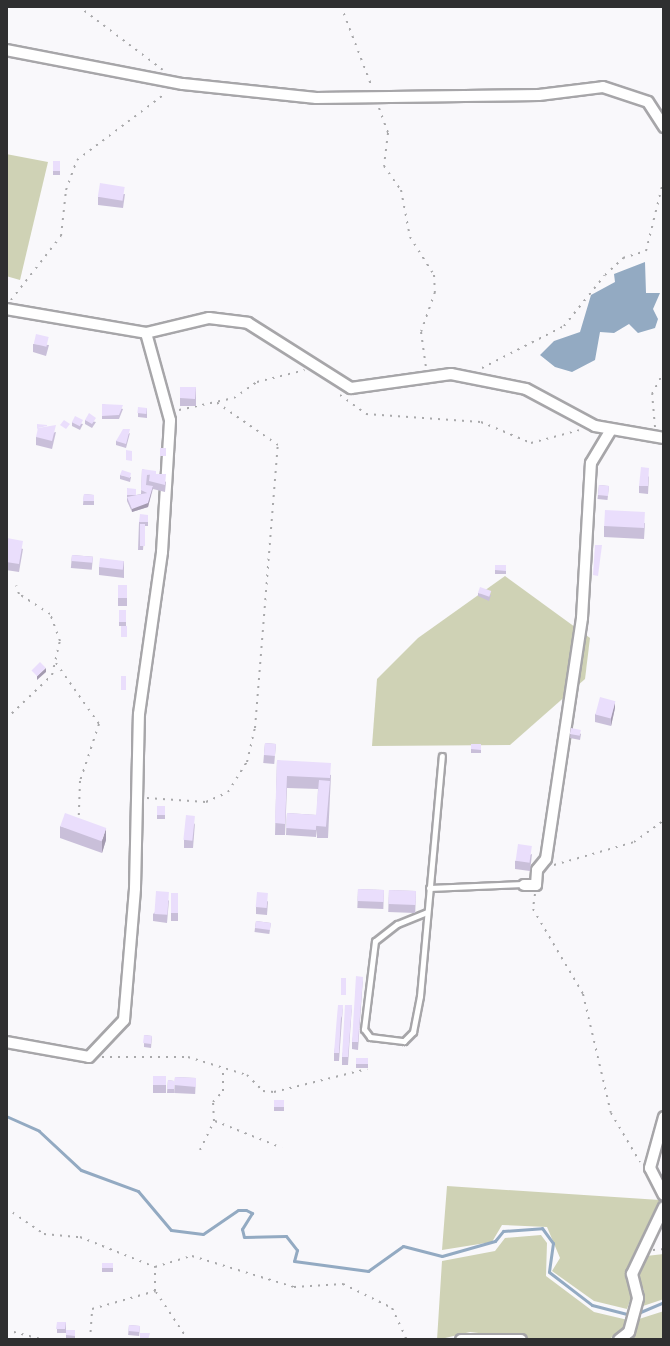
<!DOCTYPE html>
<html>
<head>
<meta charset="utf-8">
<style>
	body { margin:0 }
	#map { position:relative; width:670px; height:1346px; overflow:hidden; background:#f9f8fb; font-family:Roboto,sans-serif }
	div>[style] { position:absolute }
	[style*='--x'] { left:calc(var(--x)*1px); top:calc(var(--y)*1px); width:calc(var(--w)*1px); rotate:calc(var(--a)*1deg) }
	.green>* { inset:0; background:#cfd2b5 }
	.water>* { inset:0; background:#93aac2 }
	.stream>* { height:3px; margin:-1.5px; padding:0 1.5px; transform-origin:1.5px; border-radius:1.5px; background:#93aac2 }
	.path>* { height:2px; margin-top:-1px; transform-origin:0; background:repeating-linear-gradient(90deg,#a9a9ab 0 2px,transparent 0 8px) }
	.roads { filter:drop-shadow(2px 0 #a7a6a9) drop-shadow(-2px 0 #a7a6a9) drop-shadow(0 2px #a7a6a9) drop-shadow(0 -2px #a7a6a9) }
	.lane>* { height:5px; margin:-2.5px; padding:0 2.5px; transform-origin:2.5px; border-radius:2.5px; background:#fff }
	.street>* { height:10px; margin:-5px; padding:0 5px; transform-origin:5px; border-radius:5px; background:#fff }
	.wall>* { inset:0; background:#c9bfd9; transform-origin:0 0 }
	.shaded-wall>* { inset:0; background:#a49bb0 }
	.building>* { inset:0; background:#eadefc; transform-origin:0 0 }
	span { translate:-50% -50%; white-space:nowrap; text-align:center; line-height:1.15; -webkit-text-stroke:7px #fff; paint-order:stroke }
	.frame { position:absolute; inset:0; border:8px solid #2f2f30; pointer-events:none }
</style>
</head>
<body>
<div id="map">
	<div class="green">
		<i style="clip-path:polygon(6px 154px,48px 162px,20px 280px,6px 276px)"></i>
		<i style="clip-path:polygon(505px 576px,590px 638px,585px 679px,510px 745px,372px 746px,377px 679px,418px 638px)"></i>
		<i style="clip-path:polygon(447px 1186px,660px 1200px,625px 1274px,632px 1295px,627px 1309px,594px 1301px,552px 1271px,560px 1258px,547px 1227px,502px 1225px,492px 1242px,442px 1250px)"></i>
		<i style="clip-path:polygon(541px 1235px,547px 1243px,546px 1276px,594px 1312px,628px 1320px,620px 1333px,607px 1340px,539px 1340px,470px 1332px,437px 1340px,442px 1261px,495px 1251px,505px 1238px)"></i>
		<i style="clip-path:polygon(664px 1254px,664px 1299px,640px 1307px,644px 1290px,636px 1277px,646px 1256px)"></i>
		<i style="clip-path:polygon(664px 1311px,664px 1340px,630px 1340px,639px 1319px)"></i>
	</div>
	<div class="water">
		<i style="clip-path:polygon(645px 262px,646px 293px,660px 293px,653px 309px,658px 319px,655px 328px,638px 333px,629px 324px,614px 333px,600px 332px,595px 360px,572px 372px,555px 367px,540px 355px,554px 341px,580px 332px,591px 295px,615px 282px,614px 274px)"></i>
	</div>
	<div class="stream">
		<i style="--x:6;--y:1116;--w:36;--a:24"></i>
		<i style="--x:39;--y:1131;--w:57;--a:42.9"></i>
		<i style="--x:81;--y:1170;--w:61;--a:20.2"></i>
		<i style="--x:138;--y:1191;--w:51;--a:49.8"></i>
		<i style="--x:171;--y:1230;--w:32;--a:7"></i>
		<i style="--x:203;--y:1234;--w:42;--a:-34.4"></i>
		<i style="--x:238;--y:1210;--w:8;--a:0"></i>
		<i style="--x:246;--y:1210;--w:7;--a:27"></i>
		<i style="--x:252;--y:1213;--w:19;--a:122"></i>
		<i style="--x:242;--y:1229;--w:8;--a:76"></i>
		<i style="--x:244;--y:1237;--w:42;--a:-1.4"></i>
		<i style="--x:286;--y:1236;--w:18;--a:52"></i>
		<i style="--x:297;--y:1250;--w:11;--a:105"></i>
		<i style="--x:294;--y:1261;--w:75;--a:7.7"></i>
		<i style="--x:368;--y:1271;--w:43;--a:-35.5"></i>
		<i style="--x:403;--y:1246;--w:40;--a:14.4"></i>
		<i style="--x:442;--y:1256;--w:55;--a:-15.8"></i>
		<i style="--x:495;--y:1241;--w:13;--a:-51"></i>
		<i style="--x:503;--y:1231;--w:39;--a:-4"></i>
		<i style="--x:542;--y:1228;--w:19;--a:54"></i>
		<i style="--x:553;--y:1243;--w:29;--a:98"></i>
		<i style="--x:549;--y:1272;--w:54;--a:37.5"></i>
		<i style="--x:592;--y:1305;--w:40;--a:14.4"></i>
		<i style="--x:638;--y:1313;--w:28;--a:-23"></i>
	</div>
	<div class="path">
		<i style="--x:78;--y:6;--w:106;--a:37"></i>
		<i style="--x:341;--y:6;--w:87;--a:69.1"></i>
		<i style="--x:379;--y:108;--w:27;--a:70"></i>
		<i style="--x:388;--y:133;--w:33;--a:97"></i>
		<i style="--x:384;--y:166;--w:29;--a:55"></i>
		<i style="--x:401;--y:190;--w:48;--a:79.2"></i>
		<i style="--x:410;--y:237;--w:45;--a:57.7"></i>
		<i style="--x:434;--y:275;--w:17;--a:87"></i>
		<i style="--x:435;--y:292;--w:42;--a:109.3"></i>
		<i style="--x:421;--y:332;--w:35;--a:82"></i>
		<i style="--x:11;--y:300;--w:81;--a:-52"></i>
		<i style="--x:61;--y:236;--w:46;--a:-83.8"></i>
		<i style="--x:66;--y:190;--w:32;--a:-70"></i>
		<i style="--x:77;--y:160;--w:111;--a:-37"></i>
		<i style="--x:482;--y:368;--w:92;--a:-27.1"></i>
		<i style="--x:564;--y:326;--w:65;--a:-51.2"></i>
		<i style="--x:605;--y:275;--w:25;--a:-43"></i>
		<i style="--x:623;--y:258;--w:24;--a:-17"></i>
		<i style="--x:646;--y:251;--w:75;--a:-76.1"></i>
		<i style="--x:340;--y:395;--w:32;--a:36"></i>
		<i style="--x:366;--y:414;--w:115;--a:4"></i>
		<i style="--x:481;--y:422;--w:54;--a:22.8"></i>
		<i style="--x:531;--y:443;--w:51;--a:-14.9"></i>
		<i style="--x:179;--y:410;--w:56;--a:-12.3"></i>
		<i style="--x:234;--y:398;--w:28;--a:-35"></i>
		<i style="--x:257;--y:382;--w:49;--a:-14"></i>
		<i style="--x:655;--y:427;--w:33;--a:-95"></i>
		<i style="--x:652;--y:394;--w:26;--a:-62"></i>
		<i style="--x:56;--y:663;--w:75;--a:54.8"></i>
		<i style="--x:99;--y:724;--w:60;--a:108.4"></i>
		<i style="--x:80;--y:781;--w:35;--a:92"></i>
		<i style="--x:6;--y:719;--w:64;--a:-43.7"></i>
		<i style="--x:52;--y:675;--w:35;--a:-77"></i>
		<i style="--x:60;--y:641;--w:29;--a:-110"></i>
		<i style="--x:50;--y:614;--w:37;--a:-147"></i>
		<i style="--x:19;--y:594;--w:9;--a:-108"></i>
		<i style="--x:147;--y:798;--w:59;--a:3.9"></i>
		<i style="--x:206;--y:802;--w:24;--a:-24"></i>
		<i style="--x:228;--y:792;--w:36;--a:-58"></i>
		<i style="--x:247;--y:762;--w:35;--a:-77"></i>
		<i style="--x:255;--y:728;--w:284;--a:-85.4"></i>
		<i style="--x:278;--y:445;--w:75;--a:-145.3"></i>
		<i style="--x:554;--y:865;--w:83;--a:-16"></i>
		<i style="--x:634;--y:842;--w:37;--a:-36"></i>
		<i style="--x:535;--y:894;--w:15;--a:98"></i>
		<i style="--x:533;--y:909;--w:99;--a:59.5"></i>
		<i style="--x:583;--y:994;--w:122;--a:76.8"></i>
		<i style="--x:611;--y:1113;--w:57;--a:59.4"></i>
		<i style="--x:102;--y:1057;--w:86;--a:0"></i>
		<i style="--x:188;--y:1057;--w:62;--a:17"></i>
		<i style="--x:247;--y:1075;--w:23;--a:45"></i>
		<i style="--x:263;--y:1091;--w:11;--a:5"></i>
		<i style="--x:274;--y:1092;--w:96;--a:-13.9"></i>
		<i style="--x:215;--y:1121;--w:72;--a:21.9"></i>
		<i style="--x:200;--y:1150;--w:32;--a:-64"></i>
		<i style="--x:214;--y:1121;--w:19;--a:-93"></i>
		<i style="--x:213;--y:1102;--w:15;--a:-48"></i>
		<i style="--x:223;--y:1091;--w:21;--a:-90"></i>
		<i style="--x:6;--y:1208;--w:46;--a:34.4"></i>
		<i style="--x:44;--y:1234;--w:36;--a:5"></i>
		<i style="--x:80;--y:1237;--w:81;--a:21.8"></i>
		<i style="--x:155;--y:1267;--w:39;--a:-17"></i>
		<i style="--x:192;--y:1256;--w:107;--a:16.9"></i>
		<i style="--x:294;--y:1287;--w:49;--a:-3.5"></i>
		<i style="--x:343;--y:1284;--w:55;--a:26.1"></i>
		<i style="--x:392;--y:1308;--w:35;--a:65"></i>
		<i style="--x:653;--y:1250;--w:11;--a:-5"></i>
		<i style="--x:156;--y:1292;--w:58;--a:56.3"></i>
		<i style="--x:6;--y:1330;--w:40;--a:14.4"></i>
		<i style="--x:90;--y:1340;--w:31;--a:-86"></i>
		<i style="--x:92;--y:1309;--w:66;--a:-15.9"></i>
		<i style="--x:155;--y:1291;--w:22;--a:-90"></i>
	</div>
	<div class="roads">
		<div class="lane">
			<i style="--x:429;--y:888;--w:94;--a:-2.4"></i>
			<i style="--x:427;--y:912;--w:32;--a:158"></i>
			<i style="--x:397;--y:924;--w:28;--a:142"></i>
			<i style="--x:375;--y:941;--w:89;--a:97.1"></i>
			<i style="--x:364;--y:1029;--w:10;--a:53"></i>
			<i style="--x:370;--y:1037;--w:34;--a:7"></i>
			<i style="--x:404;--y:1041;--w:13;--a:-45"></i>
			<i style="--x:413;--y:1032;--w:37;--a:-79"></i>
			<i style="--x:420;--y:996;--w:241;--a:-84.8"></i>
		</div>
		<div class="street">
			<i style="--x:6;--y:50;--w:180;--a:10.9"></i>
			<i style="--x:183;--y:84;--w:134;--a:6"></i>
			<i style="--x:316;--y:98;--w:223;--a:-0.8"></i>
			<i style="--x:539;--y:95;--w:64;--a:-7.1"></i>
			<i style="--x:603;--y:87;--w:47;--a:18.4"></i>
			<i style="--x:648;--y:102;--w:30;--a:57"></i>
			<i style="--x:6;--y:309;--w:142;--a:9.7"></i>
			<i style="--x:146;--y:333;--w:65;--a:-13.4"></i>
			<i style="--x:209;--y:318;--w:39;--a:7"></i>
			<i style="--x:248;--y:323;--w:122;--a:32.3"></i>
			<i style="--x:351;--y:388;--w:101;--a:-8"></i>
			<i style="--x:451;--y:374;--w:76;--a:11.3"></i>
			<i style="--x:526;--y:389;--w:78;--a:28.2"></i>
			<i style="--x:595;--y:426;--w:70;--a:9.9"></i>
			<i style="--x:524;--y:885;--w:12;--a:0"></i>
			<i style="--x:536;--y:885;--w:15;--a:-86"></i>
			<i style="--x:537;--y:870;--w:14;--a:-51"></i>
			<i style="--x:546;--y:859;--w:244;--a:-81.5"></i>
			<i style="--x:582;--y:618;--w:155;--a:-86.7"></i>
			<i style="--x:591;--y:463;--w:39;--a:-59"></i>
			<i style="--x:6;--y:1042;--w:84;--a:10.2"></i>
			<i style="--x:89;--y:1057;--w:51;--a:-46.6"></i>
			<i style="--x:124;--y:1020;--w:132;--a:-85.2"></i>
			<i style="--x:135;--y:888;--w:174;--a:-88.7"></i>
			<i style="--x:139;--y:714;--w:164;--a:-81.9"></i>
			<i style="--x:162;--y:552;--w:132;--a:-86.5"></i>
			<i style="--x:170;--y:420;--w:90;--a:-105.4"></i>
			<i style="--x:664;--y:1117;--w:53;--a:105.4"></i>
			<i style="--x:650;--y:1168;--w:30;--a:63"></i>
			<i style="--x:461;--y:1340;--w:60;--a:0"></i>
			<i style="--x:619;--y:1340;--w:13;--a:-39"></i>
			<i style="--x:629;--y:1332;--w:35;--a:-75"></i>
			<i style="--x:638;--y:1298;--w:25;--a:-104"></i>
			<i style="--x:632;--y:1274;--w:74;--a:-64.5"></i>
		</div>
	</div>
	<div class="wall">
		<i style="left:53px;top:161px;width:7px;height:14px"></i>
		<i style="clip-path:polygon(125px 194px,123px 208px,98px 205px,98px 197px)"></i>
		<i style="clip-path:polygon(33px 344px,49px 345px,46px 356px,33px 352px)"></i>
		<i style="left:180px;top:387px;width:16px;height:19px"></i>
		<i style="clip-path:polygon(102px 404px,123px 409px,119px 419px,102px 419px)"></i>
		<i style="clip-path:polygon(147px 408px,147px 418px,138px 417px,138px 413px)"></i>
		<i style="clip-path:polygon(85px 420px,96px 422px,92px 428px,85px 424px)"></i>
		<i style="clip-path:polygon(72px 422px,83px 424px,80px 430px,72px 426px)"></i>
		<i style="clip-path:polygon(56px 432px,52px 449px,36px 445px,36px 437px)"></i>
		<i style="clip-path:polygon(130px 433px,126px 448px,116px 445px,116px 441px)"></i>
		<i style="clip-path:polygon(142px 469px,156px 474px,166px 482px,165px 492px,153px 489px,148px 507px,132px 512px,127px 501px,127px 488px,136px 495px,141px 494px)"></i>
		<i style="clip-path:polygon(120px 475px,131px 477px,130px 482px,120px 479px)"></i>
		<i style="clip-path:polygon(649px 476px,648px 494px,639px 493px,639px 486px)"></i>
		<i style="left:599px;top:485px;width:10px;height:14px;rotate:6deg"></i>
		<i style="clip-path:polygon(84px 494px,94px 495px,94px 505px,83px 505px)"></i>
		<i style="clip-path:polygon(148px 515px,148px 526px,145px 526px,143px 550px,138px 550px,139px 522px)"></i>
		<i style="clip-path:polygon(645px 523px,644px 539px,604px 537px,604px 526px)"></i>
		<i style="clip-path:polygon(6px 543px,23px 549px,19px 572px,6px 570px)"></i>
		<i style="left:72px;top:555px;width:21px;height:13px;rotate:5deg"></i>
		<i style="clip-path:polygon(124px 561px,124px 578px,99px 575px,99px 567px)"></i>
		<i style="left:495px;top:565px;width:11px;height:9px"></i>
		<i style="left:118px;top:585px;width:9px;height:21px"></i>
		<i style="clip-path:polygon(478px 593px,491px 595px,489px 601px,478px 596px)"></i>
		<i style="left:119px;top:610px;width:7px;height:16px"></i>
		<i style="clip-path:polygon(615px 708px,611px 726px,595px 722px,595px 714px)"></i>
		<i style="clip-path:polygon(571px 728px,581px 734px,580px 740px,570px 738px)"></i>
		<i style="left:265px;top:743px;width:11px;height:20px;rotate:5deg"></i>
		<i style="left:471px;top:744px;width:10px;height:9px"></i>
		<i style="clip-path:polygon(277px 760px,331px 775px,328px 838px,317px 838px,317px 830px,316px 837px,286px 835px,287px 813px,317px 815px,318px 789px,287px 788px,285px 835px,275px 835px)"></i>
		<i style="left:157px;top:806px;width:8px;height:13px"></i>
		<i style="clip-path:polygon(195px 823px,193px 848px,184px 848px,184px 840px)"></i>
		<i style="clip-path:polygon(60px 826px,106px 840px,102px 853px,60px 838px)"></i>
		<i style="clip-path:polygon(532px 854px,530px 871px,515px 869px,515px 861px)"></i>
		<i style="left:358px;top:889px;width:26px;height:19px;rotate:2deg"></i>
		<i style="left:389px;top:890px;width:27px;height:22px;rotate:2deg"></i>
		<i style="left:171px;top:893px;width:7px;height:28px"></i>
		<i style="clip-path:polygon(169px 900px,167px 923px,153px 921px,153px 914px)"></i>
		<i style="clip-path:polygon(268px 901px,267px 915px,256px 914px,256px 907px)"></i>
		<i style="left:256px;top:921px;width:15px;height:11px;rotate:8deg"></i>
		<i style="clip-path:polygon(363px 977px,358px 1050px,352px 1049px,352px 1042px)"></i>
		<i style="clip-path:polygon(343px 1005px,339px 1061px,334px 1061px,334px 1053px)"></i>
		<i style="clip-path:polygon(352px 1005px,348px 1065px,342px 1065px,342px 1057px)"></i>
		<i style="clip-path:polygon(144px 1035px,152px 1036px,151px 1048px,144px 1047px)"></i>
		<i style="left:356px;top:1058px;width:12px;height:10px"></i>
		<i style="left:153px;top:1076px;width:13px;height:17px"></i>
		<i style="left:175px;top:1077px;width:21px;height:16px;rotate:3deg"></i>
		<i style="clip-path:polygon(168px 1080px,174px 1081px,174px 1093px,167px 1093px)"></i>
		<i style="left:274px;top:1100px;width:10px;height:11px"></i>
		<i style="left:102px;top:1263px;width:11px;height:9px"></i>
		<i style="left:57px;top:1322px;width:9px;height:11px"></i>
		<i style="left:129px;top:1325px;width:11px;height:10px;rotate:5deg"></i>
		<i style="left:66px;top:1330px;width:9px;height:9px"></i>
	</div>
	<div class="shaded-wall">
		<i style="clip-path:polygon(153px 486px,148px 507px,132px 512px,132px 509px)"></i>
		<i style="clip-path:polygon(46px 668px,46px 672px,37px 680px,37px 676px)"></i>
		<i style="clip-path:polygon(615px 701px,615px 708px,611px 726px,611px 718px)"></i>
		<i style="clip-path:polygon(106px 828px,106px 840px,102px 853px,102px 841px)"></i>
	</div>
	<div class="building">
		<i style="left:53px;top:161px;width:7px;height:10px"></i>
		<i style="left:100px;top:183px;width:25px;height:14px;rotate:9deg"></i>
		<i style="left:36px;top:334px;width:13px;height:10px;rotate:13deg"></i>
		<i style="clip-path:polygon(180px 387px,196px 387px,195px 399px,180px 398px)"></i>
		<i style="clip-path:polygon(102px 404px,123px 405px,119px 415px,102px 416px)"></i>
		<i style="left:138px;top:407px;width:9px;height:6px;rotate:6deg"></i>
		<i style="clip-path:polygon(89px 413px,96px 418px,92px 424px,85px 420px)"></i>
		<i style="left:75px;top:416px;width:9px;height:7px;rotate:27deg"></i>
		<i style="clip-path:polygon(64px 420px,70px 424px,66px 429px,60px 425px)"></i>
		<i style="clip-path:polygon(37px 424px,47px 425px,47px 426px,38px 428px,37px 430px)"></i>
		<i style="clip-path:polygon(56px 425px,52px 441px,36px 437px,38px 428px)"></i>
		<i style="clip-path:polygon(123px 429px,130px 429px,126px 444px,116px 441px)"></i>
		<i style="left:160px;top:448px;width:6px;height:8px"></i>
		<i style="clip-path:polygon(126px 450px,132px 451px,132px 461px,126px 460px)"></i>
		<i style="clip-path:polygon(641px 467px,649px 468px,648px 486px,639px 486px)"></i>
		<i style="clip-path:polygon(142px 469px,156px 471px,156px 474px,147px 475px,146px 485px,153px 486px,148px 503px,132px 509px,127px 497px,147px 493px,141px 490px)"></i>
		<i style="clip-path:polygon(122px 470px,131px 473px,130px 478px,120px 475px)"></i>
		<i style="clip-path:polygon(150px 474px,166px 474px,165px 485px,149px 481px)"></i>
		<i style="left:599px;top:485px;width:10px;height:10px;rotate:6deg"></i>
		<i style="clip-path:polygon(127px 488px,136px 489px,136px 495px,127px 495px)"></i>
		<i style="clip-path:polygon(84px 494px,94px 495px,94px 501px,83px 501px)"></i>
		<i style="left:605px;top:510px;width:40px;height:16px;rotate:3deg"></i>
		<i style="clip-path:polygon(140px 514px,148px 515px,148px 522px,139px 522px)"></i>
		<i style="left:140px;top:524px;width:5px;height:22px"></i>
		<i style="clip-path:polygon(7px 538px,23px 541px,19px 564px,6px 562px)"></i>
		<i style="clip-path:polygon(595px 545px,602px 545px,598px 576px,593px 575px)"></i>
		<i style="left:72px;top:555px;width:21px;height:6px;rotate:5deg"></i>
		<i style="left:100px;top:558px;width:24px;height:9px;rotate:7deg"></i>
		<i style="clip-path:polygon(495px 565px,506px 565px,506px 571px,495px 570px)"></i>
		<i style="left:118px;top:585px;width:9px;height:13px"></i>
		<i style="left:480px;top:587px;width:12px;height:6px;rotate:20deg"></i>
		<i style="left:119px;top:610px;width:7px;height:12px"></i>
		<i style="left:121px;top:626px;width:6px;height:11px"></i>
		<i style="left:40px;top:662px;width:8px;height:12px;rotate:45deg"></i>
		<i style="left:121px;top:676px;width:5px;height:14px"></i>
		<i style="left:600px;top:697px;width:16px;height:18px;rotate:15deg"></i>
		<i style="left:571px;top:728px;width:10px;height:6px;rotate:11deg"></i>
		<i style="left:265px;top:743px;width:11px;height:12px;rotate:5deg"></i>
		<i style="clip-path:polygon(471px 744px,481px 744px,481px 750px,471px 749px)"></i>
		<i style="clip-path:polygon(277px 760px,331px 763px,330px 778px,287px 776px,285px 824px,275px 823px)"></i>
		<i style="left:319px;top:780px;width:11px;height:46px;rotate:5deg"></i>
		<i style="left:157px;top:806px;width:8px;height:9px"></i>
		<i style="left:65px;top:813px;width:44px;height:14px;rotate:20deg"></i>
		<i style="left:287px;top:813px;width:30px;height:15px;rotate:4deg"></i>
		<i style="left:186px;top:815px;width:9px;height:25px;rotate:6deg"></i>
		<i style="left:518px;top:844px;width:14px;height:17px;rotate:8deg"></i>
		<i style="left:358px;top:889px;width:26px;height:12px;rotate:2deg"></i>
		<i style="left:389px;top:890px;width:27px;height:14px;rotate:2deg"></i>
		<i style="left:156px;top:891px;width:13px;height:23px;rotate:4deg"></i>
		<i style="left:257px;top:892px;width:11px;height:15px;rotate:5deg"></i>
		<i style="left:171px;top:893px;width:7px;height:20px"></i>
		<i style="left:256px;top:921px;width:15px;height:7px;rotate:8deg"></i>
		<i style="clip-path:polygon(356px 976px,363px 977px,358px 1042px,352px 1042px)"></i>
		<i style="left:341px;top:978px;width:5px;height:17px"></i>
		<i style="clip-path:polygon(338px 1005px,343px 1005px,342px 1018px,341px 1016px,337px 1016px)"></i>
		<i style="clip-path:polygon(345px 1005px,352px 1005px,348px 1057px,342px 1057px)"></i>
		<i style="clip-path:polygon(337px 1016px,341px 1016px,339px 1053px,334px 1053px)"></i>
		<i style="left:144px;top:1035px;width:8px;height:8px;rotate:7deg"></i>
		<i style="left:356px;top:1058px;width:12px;height:6px"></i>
		<i style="left:153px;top:1076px;width:13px;height:9px"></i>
		<i style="clip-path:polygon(175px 1077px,196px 1078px,196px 1087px,174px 1085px)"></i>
		<i style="clip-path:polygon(168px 1080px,174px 1081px,174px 1089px,167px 1089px)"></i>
		<i style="left:274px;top:1100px;width:10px;height:7px"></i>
		<i style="left:102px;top:1263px;width:11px;height:5px"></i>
		<i style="clip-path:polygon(57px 1322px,66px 1322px,65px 1329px,56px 1329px)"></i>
		<i style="left:129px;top:1325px;width:11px;height:6px;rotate:5deg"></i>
		<i style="clip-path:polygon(66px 1330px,75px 1330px,75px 1336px,66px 1335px)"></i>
		<i style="clip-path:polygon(140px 1333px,150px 1333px,148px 1340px,140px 1340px)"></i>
	</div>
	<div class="frame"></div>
</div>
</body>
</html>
